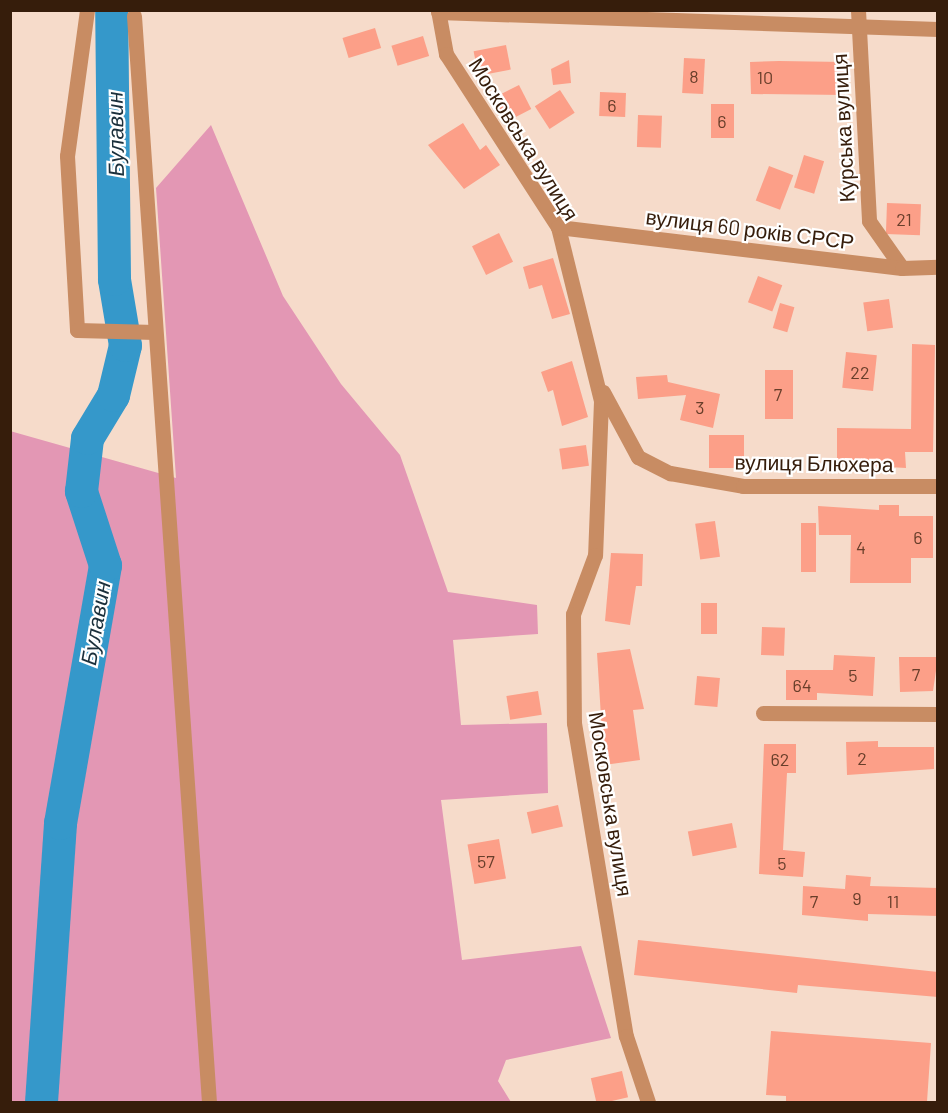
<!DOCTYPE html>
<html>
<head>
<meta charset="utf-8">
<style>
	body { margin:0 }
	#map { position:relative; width:948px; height:1113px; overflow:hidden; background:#f6dbca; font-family:Barlow,sans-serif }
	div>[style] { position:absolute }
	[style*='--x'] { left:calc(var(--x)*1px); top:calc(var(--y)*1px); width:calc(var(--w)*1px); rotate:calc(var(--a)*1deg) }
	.green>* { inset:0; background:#e397b4 }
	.river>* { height:33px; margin:-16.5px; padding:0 16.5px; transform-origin:16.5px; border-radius:16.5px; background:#3598ca }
	.building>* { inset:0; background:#fc9f88; transform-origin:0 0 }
	.minor>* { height:15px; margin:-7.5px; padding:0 7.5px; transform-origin:7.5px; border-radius:7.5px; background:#c88c63 }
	span { translate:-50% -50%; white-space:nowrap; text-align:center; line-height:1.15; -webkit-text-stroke:4.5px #fff; paint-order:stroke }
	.number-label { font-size:18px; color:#683e2a }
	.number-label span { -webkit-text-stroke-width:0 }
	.street-label { font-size:21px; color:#361d0b }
	.water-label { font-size:22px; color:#1b303c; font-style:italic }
	.frame { position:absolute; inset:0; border:12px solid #361d0b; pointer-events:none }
</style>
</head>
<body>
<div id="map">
	<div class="green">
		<i style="clip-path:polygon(211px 125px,283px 296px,341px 384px,400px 455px,448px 592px,537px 605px,538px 634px,453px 640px,461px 725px,547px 723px,548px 793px,441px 800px,462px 960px,581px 946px,611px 1038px,506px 1060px,498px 1081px,511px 1102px,11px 1102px,10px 431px,176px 478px,156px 188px)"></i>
	</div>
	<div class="river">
		<i style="--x:41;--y:1102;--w:280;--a:-86.1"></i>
		<i style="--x:60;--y:823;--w:262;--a:-80.1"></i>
		<i style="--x:105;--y:565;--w:78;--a:-108"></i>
		<i style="--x:81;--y:491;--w:53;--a:-83.5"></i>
		<i style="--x:87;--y:438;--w:50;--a:-58.8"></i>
		<i style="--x:113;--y:395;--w:51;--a:-76.5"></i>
		<i style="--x:125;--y:345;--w:67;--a:-99.5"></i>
		<i style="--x:114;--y:279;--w:269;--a:-90.6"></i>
	</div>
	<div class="building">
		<i style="left:375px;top:28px;width:21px;height:34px;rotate:73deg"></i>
		<i style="left:423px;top:36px;width:21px;height:33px;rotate:73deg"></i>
		<i style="left:506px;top:45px;width:25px;height:33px;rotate:79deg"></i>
		<i style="left:684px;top:58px;width:21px;height:35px;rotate:3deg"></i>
		<i style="clip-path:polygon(569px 60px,571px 83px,553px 85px,551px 69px)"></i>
		<i style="clip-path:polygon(779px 61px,844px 62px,845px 95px,751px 94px,750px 62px)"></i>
		<i style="left:519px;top:85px;width:27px;height:30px;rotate:63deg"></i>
		<i style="left:560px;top:90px;width:27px;height:30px;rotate:57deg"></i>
		<i style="left:600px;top:92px;width:26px;height:24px;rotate:2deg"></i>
		<i style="left:711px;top:104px;width:23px;height:34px"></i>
		<i style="left:638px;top:115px;width:24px;height:32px;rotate:2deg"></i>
		<i style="clip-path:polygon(463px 123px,480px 150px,486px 145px,500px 165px,464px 189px,428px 145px)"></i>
		<i style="left:804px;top:155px;width:21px;height:34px;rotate:17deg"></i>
		<i style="left:769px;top:166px;width:26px;height:37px;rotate:21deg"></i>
		<i style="left:887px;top:203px;width:34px;height:31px;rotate:2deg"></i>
		<i style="left:499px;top:233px;width:32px;height:30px;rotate:64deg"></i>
		<i style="clip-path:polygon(553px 258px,570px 314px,552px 319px,542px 285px,529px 289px,523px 267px)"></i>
		<i style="left:758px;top:276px;width:26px;height:28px;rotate:21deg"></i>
		<i style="left:889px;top:299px;width:29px;height:26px;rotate:82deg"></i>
		<i style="left:780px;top:303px;width:15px;height:26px;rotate:16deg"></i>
		<i style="clip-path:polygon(912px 344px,935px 345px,933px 452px,905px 452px,906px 468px,837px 464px,837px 428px,911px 429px)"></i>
		<i style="left:846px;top:352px;width:31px;height:36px;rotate:6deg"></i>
		<i style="clip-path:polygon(572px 361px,588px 417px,562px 426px,553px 390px,548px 392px,541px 372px)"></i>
		<i style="left:765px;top:370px;width:28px;height:49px"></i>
		<i style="clip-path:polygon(667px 375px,668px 382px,720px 394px,713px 428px,680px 420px,686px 395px,638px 399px,636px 377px)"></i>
		<i style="left:709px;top:435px;width:35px;height:33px"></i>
		<i style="left:586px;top:445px;width:21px;height:27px;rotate:82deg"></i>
		<i style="clip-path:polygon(879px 505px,899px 505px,899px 516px,933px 516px,933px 558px,911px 558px,911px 583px,850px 583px,851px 535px,819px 535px,818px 506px,879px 510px)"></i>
		<i style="left:715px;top:521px;width:36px;height:20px;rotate:82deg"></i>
		<i style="left:816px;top:523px;width:49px;height:15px;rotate:90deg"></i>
		<i style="clip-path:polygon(611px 553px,643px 554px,642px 586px,636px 586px,630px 625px,605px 621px)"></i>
		<i style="left:701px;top:603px;width:16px;height:31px"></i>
		<i style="left:762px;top:627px;width:23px;height:28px;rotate:2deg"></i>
		<i style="clip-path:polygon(630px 649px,644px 709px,633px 710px,640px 760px,604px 765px,597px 653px)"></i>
		<i style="clip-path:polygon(834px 655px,875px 657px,873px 696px,817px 693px,817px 700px,786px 700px,786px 670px,833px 670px)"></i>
		<i style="clip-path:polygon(899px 657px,938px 657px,933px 691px,900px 692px)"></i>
		<i style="left:697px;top:676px;width:23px;height:29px;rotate:5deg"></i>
		<i style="left:538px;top:691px;width:24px;height:32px;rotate:81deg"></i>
		<i style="clip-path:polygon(878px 741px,878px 747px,934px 747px,934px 769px,847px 775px,846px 742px)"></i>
		<i style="clip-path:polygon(764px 744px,796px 744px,796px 773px,787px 773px,783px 850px,805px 852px,803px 877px,759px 874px)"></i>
		<i style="left:558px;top:805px;width:22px;height:32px;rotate:77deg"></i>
		<i style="left:732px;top:823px;width:25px;height:45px;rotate:79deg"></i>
		<i style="left:499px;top:839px;width:40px;height:32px;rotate:80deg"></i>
		<i style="clip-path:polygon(846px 875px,871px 877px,870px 886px,938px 888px,938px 916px,868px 914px,868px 921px,802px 915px,803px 886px,845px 889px)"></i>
		<i style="clip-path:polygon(638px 940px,938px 972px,938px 997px,798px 985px,797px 993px,634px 975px)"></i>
		<i style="clip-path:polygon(771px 1031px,931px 1043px,927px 1102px,786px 1102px,786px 1096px,766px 1095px)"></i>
		<i style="left:622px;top:1071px;width:27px;height:32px;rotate:77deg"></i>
	</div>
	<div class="minor">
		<i style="--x:87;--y:10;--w:147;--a:97.8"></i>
		<i style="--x:67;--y:156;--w:174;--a:86.7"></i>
		<i style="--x:77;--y:330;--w:78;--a:1.5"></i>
		<i style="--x:438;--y:10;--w:45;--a:79.7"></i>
		<i style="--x:446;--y:54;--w:206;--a:57.1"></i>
		<i style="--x:558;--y:227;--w:179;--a:76.1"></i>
		<i style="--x:601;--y:401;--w:154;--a:92.2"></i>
		<i style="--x:595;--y:555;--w:63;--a:110.4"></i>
		<i style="--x:573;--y:614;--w:109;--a:89.5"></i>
		<i style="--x:574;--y:723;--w:317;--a:80.6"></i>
		<i style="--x:626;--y:1036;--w:70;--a:71.6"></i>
		<i style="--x:858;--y:10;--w:211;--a:87"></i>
		<i style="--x:869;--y:221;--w:57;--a:54.9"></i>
		<i style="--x:438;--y:12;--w:500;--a:1.95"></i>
		<i style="--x:134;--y:16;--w:1089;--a:86.05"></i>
		<i style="--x:558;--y:227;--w:346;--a:6.8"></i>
		<i style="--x:902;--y:268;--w:36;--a:-2"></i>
		<i style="--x:603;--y:392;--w:74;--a:61.7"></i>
		<i style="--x:638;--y:457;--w:36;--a:27"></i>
		<i style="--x:670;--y:473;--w:74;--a:10.1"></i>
		<i style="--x:743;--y:486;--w:195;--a:0"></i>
		<i style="--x:763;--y:713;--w:175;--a:0.3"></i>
	</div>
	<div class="number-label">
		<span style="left:694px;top:76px">8</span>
		<span style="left:765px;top:77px">10</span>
		<span style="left:612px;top:105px">6</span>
		<span style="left:722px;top:121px">6</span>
		<span style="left:904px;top:219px">21</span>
		<span style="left:860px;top:372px">22</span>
		<span style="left:778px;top:394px">7</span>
		<span style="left:700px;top:407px">3</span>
		<span style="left:918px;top:537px">6</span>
		<span style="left:861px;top:547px">4</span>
		<span style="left:916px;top:674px">7</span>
		<span style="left:853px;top:675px">5</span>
		<span style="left:802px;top:685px">64</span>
		<span style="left:862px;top:758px">2</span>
		<span style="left:780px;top:759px">62</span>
		<span style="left:486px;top:861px">57</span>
		<span style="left:782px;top:863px">5</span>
		<span style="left:857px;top:898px">9</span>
		<span style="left:814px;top:901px">7</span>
		<span style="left:893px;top:901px">11</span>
	</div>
	<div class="street-label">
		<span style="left:843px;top:128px;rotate:-93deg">Курська вулиця</span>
		<span style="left:524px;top:139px;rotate:58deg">Московська вулиця</span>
		<span style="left:750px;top:229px;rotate:7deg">вулиця 60 років СРСР</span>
		<span style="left:814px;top:463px;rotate:1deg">вулиця Блюхера</span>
		<span style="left:611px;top:804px;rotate:81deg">Московська вулиця</span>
	</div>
	<div class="water-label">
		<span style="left:115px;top:134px;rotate:-91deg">Булавин</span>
		<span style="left:95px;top:623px;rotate:-80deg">Булавин</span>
	</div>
	<div class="frame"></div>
</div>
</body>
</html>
